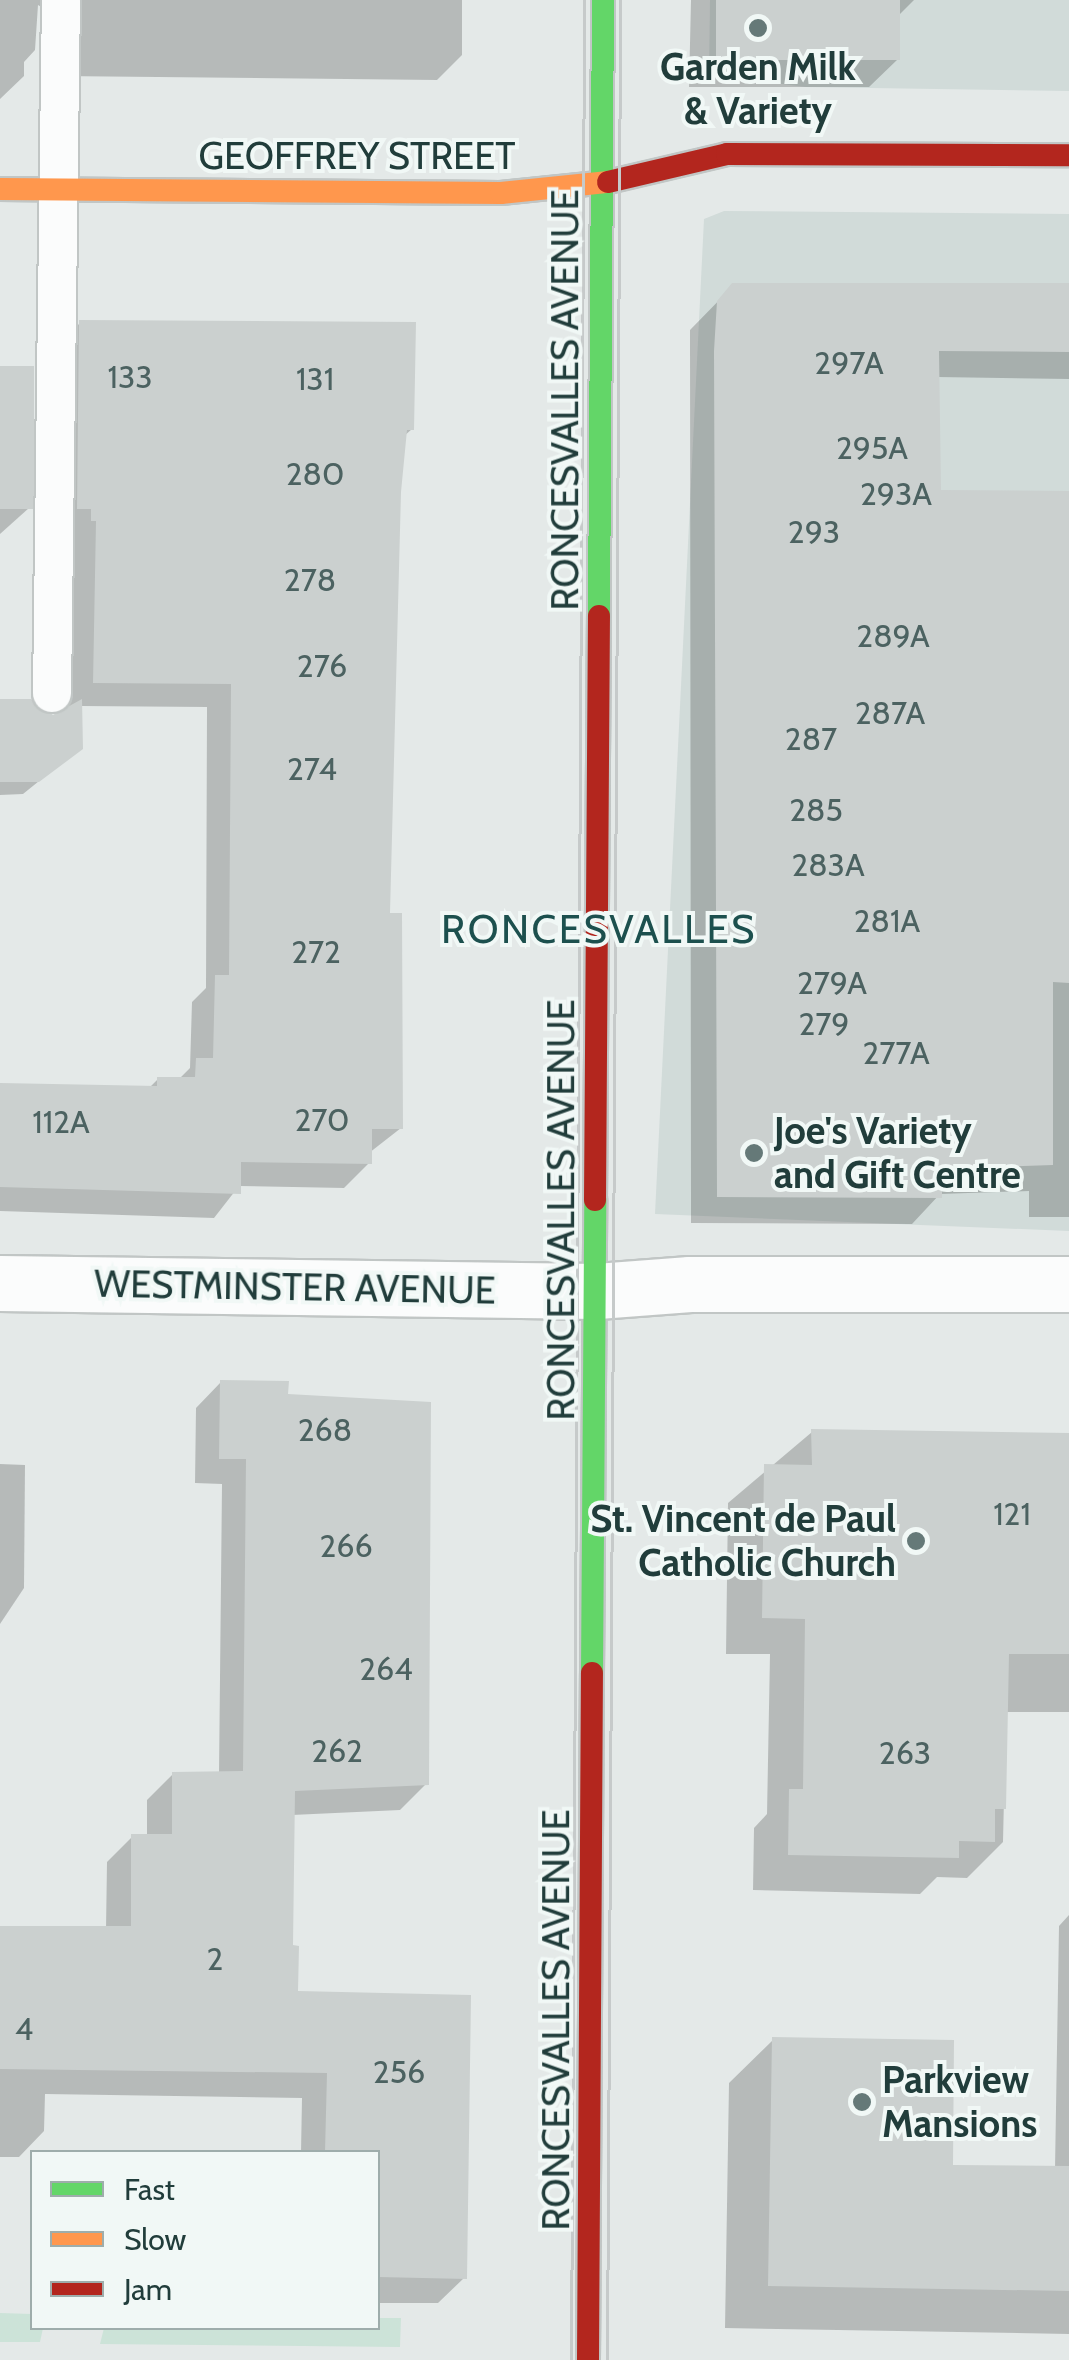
<!DOCTYPE html>
<html>
<head>
<meta charset="utf-8">
<style>
	body { margin:0 }
	#map { position:relative; width:1069px; height:2360px; overflow:hidden; background:#e4e9e8; font-family:Cabin,sans-serif }
	div>[style] { position:absolute }
	[style*='--x'] { left:calc(var(--x)*1px); top:calc(var(--y)*1px); width:calc(var(--w)*1px); rotate:calc(var(--a)*1deg) }
	.built>* { inset:0; background:#d1dbd9 }
	.green>* { inset:0; background:#cce3d8 }
	.shadow>* { inset:0; background:#0003 }
	.building>* { inset:0; background:#cbd0cf; transform-origin:0 0 }
	.roads { filter:drop-shadow(2px 0 #c1c6c5) drop-shadow(-2px 0 #c1c6c5) drop-shadow(0 2px #c1c6c5) drop-shadow(0 -2px #c1c6c5) }
	.lane>* { height:38px; margin:-19px; padding:0 19px; transform-origin:19px; border-radius:19px; background:#fbfcfc }
	.street>* { height:55px; margin:-27.5px; padding:0 27.5px; transform-origin:27.5px; border-radius:27.5px; background:#fbfcfc }
	.fast>* { height:22px; margin:-11px; padding:0 11px; transform-origin:11px; border-radius:11px; background:#63d668 }
	.slow>* { height:22px; margin:-11px; padding:0 11px; transform-origin:11px; border-radius:11px; background:#ff974d }
	.jam>* { height:22px; margin:-11px; padding:0 11px; transform-origin:11px; border-radius:11px; background:#b3261e }
	.tram>* { height:2.5px; margin:-1.25px; padding:0 1.25px; transform-origin:1.25px; border-radius:1.25px; background:#c6caca }
	.dots>* { width:28px; height:28px; translate:-50% -50%; box-sizing:border-box; border:5px solid #f1f8f6; border-radius:50% }
	span { translate:-50% -50%; white-space:nowrap; text-align:center; line-height:1.15; -webkit-text-stroke:8px #f1f8f6; paint-order:stroke }
	.number-label { font-size:32px; color:#4c6261 }
	.number-label span { -webkit-text-stroke-width:0 }
	.poi-label { font-size:38px; color:#213d3b; font-weight:700 }
	.left { translate:0 -50%; text-align:left }
	.right { translate:-100% -50%; text-align:right }
	.street-label { font-size:38px; color:#213d3b }
	.neighbourhood-label { font-size:40px; color:#1c504e; letter-spacing:2.5px }
	.legend { position:absolute; left:30px; top:2150px; width:350px; height:180px; box-sizing:border-box; background:#f1f8f6; border:2px solid #9eadab; margin:0; padding:12px 18px; list-style:none; font-size:30px; color:#213d3b }
	.legend li { display:flex; align-items:center; gap:20px; height:50px }
	.legend b { width:50px; border:2px solid #9eadab }
</style>
</head>
<body>
<div id="map">
	<div class="built">
		<i style="clip-path:polygon(710px 0,1069px 0,1069px 91px,806px 87px,709px 75px)"></i>
		<i style="clip-path:polygon(724px 211px,1069px 214px,1069px 1231px,655px 1214px,704px 219px)"></i>
	</div>
	<div class="green">
		<i style="clip-path:polygon(0 2313px,32px 2314px,32px 2328px,43px 2328px,40px 2342px,0 2342px)"></i>
		<i style="clip-path:polygon(378px 2318px,401px 2318px,400px 2347px,100px 2344px,104px 2328px,378px 2328px)"></i>
	</div>
	<div class="shadow">
		<i style="clip-path:polygon(0 0,462px 0,462px 55px,437px 80px,58px 76px,56px 16px,38px 5px,35px 50px,24px 62px,24px 76px,0 99px)"></i>
		<i style="clip-path:polygon(691px 0,914px 0,897px 17px,897px 60px,869px 87px,689px 87px)"></i>
		<i style="clip-path:polygon(733px 286px,1069px 286px,1069px 379px,937px 377px,938px 493px,1069px 493px,1069px 1217px,1029px 1217px,1029px 1191px,940px 1194px,912px 1224px,691px 1223px,690px 330px)"></i>
		<i style="clip-path:polygon(80px 323px,412px 429px,403px 437px,398px 492px,388px 915px,401px 1128px,369px 1153px,369px 1163px,344px 1188px,239px 1186px,214px 1218px,0 1211px,0 1086px,149px 1088px,158px 1079px,178px 1080px,190px 1068px,192px 1002px,206px 988px,207px 707px,80px 706px,80px 748px,23px 794px,0 795px,0 702px,52px 718px,69px 709px,73px 544px,67px 544px,56px 347px)"></i>
		<i style="clip-path:polygon(0 368px,29px 508px,0 534px)"></i>
		<i style="clip-path:polygon(221px 1382px,286px 1396px,426px 1784px,400px 1810px,292px 1815px,291px 1948px,296px 1994px,464px 2278px,438px 2303px,378px 2303px,378px 2152px,301px 2152px,302px 2098px,45px 2094px,44px 2131px,19px 2157px,0 2157px,0 1928px,106px 1929px,107px 1862px,132px 1837px,147px 1837px,147px 1800px,173px 1774px,219px 1774px,222px 1484px,195px 1483px,196px 1408px)"></i>
		<i style="clip-path:polygon(812px 1432px,1069px 1436px,1069px 1712px,1006px 1712px,1003px 1842px,967px 1878px,937px 1877px,920px 1894px,753px 1890px,754px 1828px,767px 1814px,770px 1654px,726px 1654px,728px 1503px)"></i>
		<i style="clip-path:polygon(0 1464px,25px 1465px,24px 1588px,0 1624px)"></i>
		<i style="clip-path:polygon(1069px 1915px,1069px 2334px,725px 2328px,729px 2083px,773px 2040px,950px 2167px,1055px 2169px,1059px 1926px)"></i>
	</div>
	<div class="building">
		<i style="left:716px;top:0;width:184px;height:60px"></i>
		<i style="clip-path:polygon(732px 283px,1069px 283px,1069px 352px,939px 351px,941px 490px,1069px 491px,1069px 983px,1053px 982px,1053px 1165px,942px 1169px,942px 1198px,717px 1197px,714px 351px,717px 301px)"></i>
		<i style="clip-path:polygon(79px 320px,416px 322px,414px 430px,407px 430px,401px 492px,390px 913px,402px 913px,403px 1129px,372px 1129px,372px 1164px,241px 1162px,241px 1194px,0 1187px,0 1083px,157px 1086px,157px 1077px,195px 1077px,196px 1058px,213px 1058px,215px 975px,229px 975px,231px 684px,93px 683px,96px 521px,91px 521px,91px 509px,77px 509px)"></i>
		<i style="left:0;top:366px;width:34px;height:143px"></i>
		<i style="clip-path:polygon(0 699px,31px 699px,53px 715px,82px 699px,83px 749px,39px 782px,0 782px)"></i>
		<i style="clip-path:polygon(220px 1380px,289px 1381px,288px 1394px,431px 1402px,429px 1785px,295px 1791px,293px 1945px,299px 1946px,298px 1991px,471px 1995px,467px 2279px,378px 2277px,378px 2152px,325px 2152px,327px 2073px,0 2069px,0 1926px,131px 1926px,131px 1834px,172px 1834px,172px 1772px,243px 1771px,246px 1459px,219px 1459px)"></i>
		<i style="clip-path:polygon(811px 1429px,1069px 1433px,1069px 1654px,1009px 1654px,1006px 1809px,995px 1809px,995px 1842px,959px 1841px,959px 1858px,788px 1855px,789px 1789px,803px 1789px,805px 1619px,762px 1618px,764px 1464px,812px 1465px)"></i>
		<i style="clip-path:polygon(772px 2037px,954px 2040px,953px 2165px,1069px 2166px,1069px 2291px,768px 2286px)"></i>
	</div>
	<div class="roads">
		<div class="lane">
			<i style="--x:52;--y:693;--w:693;--a:-89.26"></i>
		</div>
		<div class="street">
			<i style="--x:0;--y:1283;--w:597;--a:0.77"></i>
			<i style="--x:597;--y:1291;--w:93;--a:-4.3"></i>
			<i style="--x:690;--y:1284;--w:379;--a:0"></i>
		</div>
		<div class="fast">
			<i style="--x:599;--y:616;--w:616;--a:-89.63"></i>
			<i style="--x:592;--y:1673;--w:473;--a:-89.6"></i>
		</div>
		<div class="slow">
			<i style="--x:0;--y:189;--w:501;--a:0.46"></i>
			<i style="--x:501;--y:193;--w:108;--a:-5.9"></i>
		</div>
		<div class="jam">
			<i style="--x:608;--y:182;--w:122;--a:-13.2"></i>
			<i style="--x:727;--y:154;--w:342;--a:0.2"></i>
			<i style="--x:595;--y:1200;--w:584;--a:-89.61"></i>
			<i style="--x:588;--y:2360;--w:687;--a:-89.67"></i>
		</div>
	</div>
	<div class="tram">
		<i style="--x:571;--y:2360;--w:2360;--a:-89.68"></i>
		<i style="--x:607;--y:2360;--w:2360;--a:-89.68"></i>
	</div>
	<div class="dots">
		<i style="left:758px;top:28px;background:#657978"></i>
		<i style="left:754px;top:1153px;background:#657978"></i>
		<i style="left:916px;top:1541px;background:#657978"></i>
		<i style="left:862px;top:2102px;background:#657978"></i>
	</div>
	<div class="number-label">
		<span style="left:849px;top:363px">297A</span>
		<span style="left:130px;top:377px">133</span>
		<span style="left:315px;top:379px">131</span>
		<span style="left:872px;top:448px">295A</span>
		<span style="left:315px;top:474px">280</span>
		<span style="left:896px;top:494px">293A</span>
		<span style="left:814px;top:532px">293</span>
		<span style="left:310px;top:580px">278</span>
		<span style="left:893px;top:636px">289A</span>
		<span style="left:322px;top:666px">276</span>
		<span style="left:890px;top:713px">287A</span>
		<span style="left:811px;top:739px">287</span>
		<span style="left:312px;top:769px">274</span>
		<span style="left:816px;top:810px">285</span>
		<span style="left:828px;top:865px">283A</span>
		<span style="left:887px;top:921px">281A</span>
		<span style="left:316px;top:952px">272</span>
		<span style="left:832px;top:983px">279A</span>
		<span style="left:824px;top:1024px">279</span>
		<span style="left:896px;top:1053px">277A</span>
		<span style="left:322px;top:1120px">270</span>
		<span style="left:61px;top:1122px">112A</span>
		<span style="left:325px;top:1430px">268</span>
		<span style="left:1012px;top:1514px">121</span>
		<span style="left:346px;top:1546px">266</span>
		<span style="left:386px;top:1669px">264</span>
		<span style="left:337px;top:1751px">262</span>
		<span style="left:905px;top:1753px">263</span>
		<span style="left:215px;top:1959px">2</span>
		<span style="left:24px;top:2029px">4</span>
		<span style="left:399px;top:2072px">256</span>
	</div>
	<div class="poi-label">
		<span style="left:758px;top:89px">Garden Milk<br>&amp; Variety</span>
		<span class="left" style="left:774px;top:1153px">Joe's Variety<br>and Gift Centre</span>
		<span class="right" style="left:896px;top:1541px">St. Vincent de Paul<br>Catholic Church</span>
		<span class="left" style="left:882px;top:2102px">Parkview<br>Mansions</span>
	</div>
	<div class="street-label">
		<span style="left:357px;top:156px">GEOFFREY STREET</span>
		<span style="left:565px;top:400px;rotate:-90deg">RONCESVALLES AVENUE</span>
		<span style="left:561px;top:1210px;rotate:-90deg">RONCESVALLES AVENUE</span>
		<span style="left:295px;top:1287px;rotate:1deg">WESTMINSTER AVENUE</span>
		<span style="left:556px;top:2020px;rotate:-90deg">RONCESVALLES AVENUE</span>
	</div>
	<div class="neighbourhood-label">
		<span style="left:599px;top:929px">RONCESVALLES</span>
	</div>
	<ul class="legend">
	<li><b style="height:12px;background:#63d668"></b>Fast</li>
	<li><b style="height:12px;background:#ff974d"></b>Slow</li>
	<li><b style="height:12px;background:#b3261e"></b>Jam</li>
	</ul>
</div>
</body>
</html>
